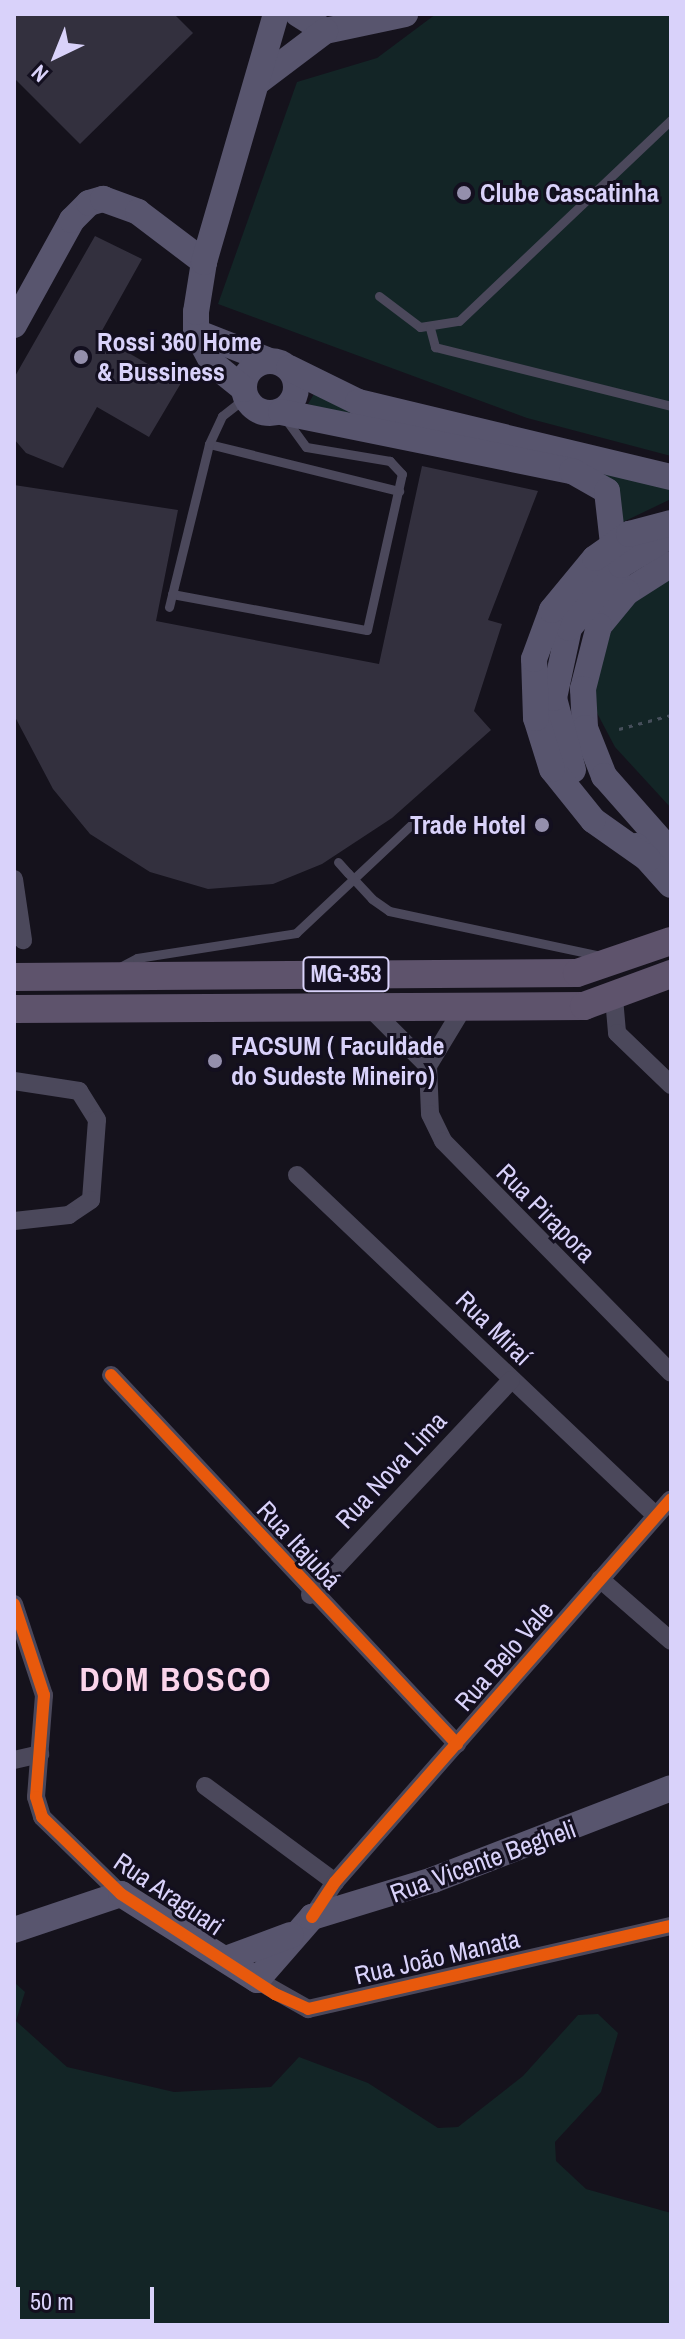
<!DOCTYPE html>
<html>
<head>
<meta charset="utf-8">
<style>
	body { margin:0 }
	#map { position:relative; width:685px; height:2339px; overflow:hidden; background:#15121c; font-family:"Archivo Narrow",sans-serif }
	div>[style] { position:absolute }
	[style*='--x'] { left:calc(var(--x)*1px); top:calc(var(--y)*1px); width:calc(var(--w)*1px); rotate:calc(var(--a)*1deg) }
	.green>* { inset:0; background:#132526 }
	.building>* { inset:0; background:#33303e }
	.path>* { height:3px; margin-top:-1.5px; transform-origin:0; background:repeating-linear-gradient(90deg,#464f5b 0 4px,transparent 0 10px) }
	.lane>* { height:9px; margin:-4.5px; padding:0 4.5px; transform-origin:4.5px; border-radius:4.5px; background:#4b485b }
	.street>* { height:18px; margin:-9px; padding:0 9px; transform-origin:9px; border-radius:9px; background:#4b485b }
	.secondary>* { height:26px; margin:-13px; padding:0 13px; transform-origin:13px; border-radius:13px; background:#58556e }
	.secondary>.ring { margin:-13px; padding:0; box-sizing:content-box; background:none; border:26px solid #58556e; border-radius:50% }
	.primary>* { height:28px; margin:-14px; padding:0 14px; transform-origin:14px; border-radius:14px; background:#5e536c }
	.lane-bridge>* { height:9px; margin:-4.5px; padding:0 4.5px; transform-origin:4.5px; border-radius:4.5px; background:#4b485b }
	.cycleway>* { height:12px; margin:-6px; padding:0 6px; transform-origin:6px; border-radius:6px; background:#e8590c }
	.dots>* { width:22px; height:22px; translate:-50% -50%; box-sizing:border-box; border:4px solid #130f1f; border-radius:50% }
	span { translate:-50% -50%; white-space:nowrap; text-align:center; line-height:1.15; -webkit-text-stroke:6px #130f1f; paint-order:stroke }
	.shield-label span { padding:2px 6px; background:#130f1f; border:2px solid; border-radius:6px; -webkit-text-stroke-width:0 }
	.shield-label { font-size:24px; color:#d9d2fa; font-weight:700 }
	.poi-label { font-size:26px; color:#d9d2fa; font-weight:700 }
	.left { translate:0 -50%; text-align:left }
	.right { translate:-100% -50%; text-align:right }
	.street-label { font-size:26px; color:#d9d2fa }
	.district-label { font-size:34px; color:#fad4ea; font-weight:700; letter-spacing:2px }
	.frame { position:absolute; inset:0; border:16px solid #d9d2fa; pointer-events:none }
	.north { position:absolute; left:16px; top:16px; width:80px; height:80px; -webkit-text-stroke:6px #130f1f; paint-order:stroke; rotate:223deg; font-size:22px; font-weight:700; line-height:32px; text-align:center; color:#d9d2fa }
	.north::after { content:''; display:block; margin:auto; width:28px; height:36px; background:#d9d2fa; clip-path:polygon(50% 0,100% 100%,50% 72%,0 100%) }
	.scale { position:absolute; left:16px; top:2287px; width:138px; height:36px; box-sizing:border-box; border:4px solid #d9d2fa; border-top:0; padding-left:10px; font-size:24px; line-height:28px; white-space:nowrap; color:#d9d2fa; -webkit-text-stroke:6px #130f1f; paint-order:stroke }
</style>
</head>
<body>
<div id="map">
	<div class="green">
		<i style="clip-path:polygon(436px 14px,671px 14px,671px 456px,527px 418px,218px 304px,297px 82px,377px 58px)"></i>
		<i style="clip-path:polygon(314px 394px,671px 484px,671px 499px,623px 522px,612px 487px,308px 404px)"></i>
		<i style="clip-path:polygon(671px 579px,671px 808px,615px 747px,597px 713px,594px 673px,615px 622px,647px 589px)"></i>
		<i style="clip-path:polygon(14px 1982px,25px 1992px,16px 2021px,67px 2067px,174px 2092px,271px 2087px,299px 2057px,368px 2083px,438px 2128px,458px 2127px,523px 2076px,578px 2015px,598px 2014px,618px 2033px,601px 2092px,555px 2142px,556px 2161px,586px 2189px,671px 2213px,671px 2325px,14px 2325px)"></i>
	</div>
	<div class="building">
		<i style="clip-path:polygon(14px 14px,174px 14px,193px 33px,80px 144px,14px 78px)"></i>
		<i style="clip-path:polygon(95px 236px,142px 259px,99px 336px,181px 383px,149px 437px,97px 407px,63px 468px,26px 453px,14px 439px,14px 378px)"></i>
		<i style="clip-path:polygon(422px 466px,538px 491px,488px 620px,502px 624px,474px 711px,491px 730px,392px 818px,322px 864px,273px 884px,208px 889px,150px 872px,90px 834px,53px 789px,14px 715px,14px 485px,178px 510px,156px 621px,379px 664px)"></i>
	</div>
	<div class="path">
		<i style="--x:619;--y:729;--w:54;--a:-15.1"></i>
	</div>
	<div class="lane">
		<i style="--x:379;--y:296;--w:51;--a:37.1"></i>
		<i style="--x:420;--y:327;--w:39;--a:-9"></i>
		<i style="--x:459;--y:321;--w:292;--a:-43.5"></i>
		<i style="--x:430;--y:328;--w:20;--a:75"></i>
		<i style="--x:435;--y:347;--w:243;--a:14"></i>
		<i style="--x:209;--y:444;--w:196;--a:13.9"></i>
		<i style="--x:172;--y:594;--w:198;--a:10.5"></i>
		<i style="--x:367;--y:630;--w:160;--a:-77.4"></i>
		<i style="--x:402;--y:474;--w:18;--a:-133"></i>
		<i style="--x:390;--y:461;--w:85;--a:-170.5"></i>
		<i style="--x:306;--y:447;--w:37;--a:-126"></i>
		<i style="--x:169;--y:607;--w:168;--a:-76.2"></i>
		<i style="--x:209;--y:444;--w:31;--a:-65"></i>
		<i style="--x:222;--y:416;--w:31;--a:-38"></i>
		<i style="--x:338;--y:862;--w:15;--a:48"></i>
		<i style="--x:372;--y:899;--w:21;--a:35"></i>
		<i style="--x:389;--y:911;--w:221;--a:12"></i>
		<i style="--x:118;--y:968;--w:21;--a:-28"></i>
		<i style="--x:137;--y:958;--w:161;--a:-8.9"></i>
		<i style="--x:296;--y:933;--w:158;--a:-43.2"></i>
	</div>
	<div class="street">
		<i style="--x:14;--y:879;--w:62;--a:81.6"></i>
		<i style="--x:614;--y:998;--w:35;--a:85"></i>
		<i style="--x:617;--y:1033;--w:75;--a:43.9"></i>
		<i style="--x:463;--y:1008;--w:68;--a:121.1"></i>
		<i style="--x:428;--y:1066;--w:48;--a:87.6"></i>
		<i style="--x:430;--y:1114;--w:30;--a:64"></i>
		<i style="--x:443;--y:1141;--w:325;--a:45.5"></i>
		<i style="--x:371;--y:1009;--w:81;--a:45"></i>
		<i style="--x:14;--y:1081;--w:66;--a:8.7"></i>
		<i style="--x:79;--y:1091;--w:34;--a:58"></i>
		<i style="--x:97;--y:1120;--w:80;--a:94.3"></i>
		<i style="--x:91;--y:1200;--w:27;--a:146"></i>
		<i style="--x:69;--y:1215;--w:55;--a:173.8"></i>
		<i style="--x:297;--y:1175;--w:495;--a:43.5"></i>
		<i style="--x:111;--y:1375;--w:506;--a:46.84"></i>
		<i style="--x:600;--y:1579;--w:94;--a:41.1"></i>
		<i style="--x:310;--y:1595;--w:294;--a:-46.9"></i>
		<i style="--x:14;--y:1604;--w:96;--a:71.8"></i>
		<i style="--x:44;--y:1695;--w:102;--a:94.5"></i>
		<i style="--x:36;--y:1797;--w:21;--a:73"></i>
		<i style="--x:42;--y:1817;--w:110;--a:44.3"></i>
		<i style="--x:14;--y:1760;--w:27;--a:-13"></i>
		<i style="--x:205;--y:1786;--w:162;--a:36.4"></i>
		<i style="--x:312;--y:1917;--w:42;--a:-56.7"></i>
		<i style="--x:335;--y:1882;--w:509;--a:-48.74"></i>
		<i style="--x:257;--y:1980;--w:59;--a:29.6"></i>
		<i style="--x:308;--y:2009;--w:372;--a:-12.9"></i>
	</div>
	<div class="secondary">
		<i style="--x:298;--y:14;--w:32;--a:32"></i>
		<i style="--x:325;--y:31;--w:82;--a:-12"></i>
		<i style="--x:259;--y:81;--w:83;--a:-37.1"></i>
		<i style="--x:14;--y:325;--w:120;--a:-61.1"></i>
		<i style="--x:72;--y:220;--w:24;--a:-45"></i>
		<i style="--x:89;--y:203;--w:15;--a:-16"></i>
		<i style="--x:103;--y:199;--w:37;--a:20"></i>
		<i style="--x:138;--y:212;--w:83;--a:37.1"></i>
		<i style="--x:196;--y:332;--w:76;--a:21.5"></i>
		<i class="ring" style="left:244px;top:361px;width:26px;height:26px"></i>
		<i style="--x:289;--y:368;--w:77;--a:26.2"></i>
		<i style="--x:358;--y:402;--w:322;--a:13.5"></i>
		<i style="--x:244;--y:389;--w:40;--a:-141"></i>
		<i style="--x:213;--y:364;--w:36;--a:-118"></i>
		<i style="--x:196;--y:332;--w:20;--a:-90"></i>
		<i style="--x:196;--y:312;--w:51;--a:-80.9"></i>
		<i style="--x:204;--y:262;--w:258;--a:-73.8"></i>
		<i style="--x:281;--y:412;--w:297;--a:11.5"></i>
		<i style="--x:572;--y:471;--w:40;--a:29.7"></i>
		<i style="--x:607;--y:491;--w:53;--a:83.5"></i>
		<i style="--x:671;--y:564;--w:52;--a:147.5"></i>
		<i style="--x:627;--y:592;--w:44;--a:129.5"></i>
		<i style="--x:599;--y:626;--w:65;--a:104.3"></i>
		<i style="--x:583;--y:689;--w:39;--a:87"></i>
		<i style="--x:585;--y:728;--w:52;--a:68.4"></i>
		<i style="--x:604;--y:776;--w:101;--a:48.6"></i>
		<i style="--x:573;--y:770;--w:74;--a:-104.8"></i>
		<i style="--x:554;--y:698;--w:72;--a:-77.9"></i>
		<i style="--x:569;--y:628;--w:82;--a:-50.5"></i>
		<i style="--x:621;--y:565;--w:58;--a:-31"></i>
		<i style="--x:636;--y:846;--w:52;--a:48.1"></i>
		<i style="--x:648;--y:859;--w:67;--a:-144.7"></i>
		<i style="--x:593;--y:820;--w:65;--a:-128.8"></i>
		<i style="--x:552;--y:769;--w:53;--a:-107.4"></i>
		<i style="--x:536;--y:718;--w:59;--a:-91.9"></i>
		<i style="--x:534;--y:659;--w:52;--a:-69.8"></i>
		<i style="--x:552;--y:610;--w:67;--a:-50.4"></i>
		<i style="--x:595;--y:558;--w:42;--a:-35.2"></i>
		<i style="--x:629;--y:534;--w:43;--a:-14.7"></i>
		<i style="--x:14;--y:1930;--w:113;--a:-18.6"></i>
		<i style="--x:121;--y:1894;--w:161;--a:32.3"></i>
		<i style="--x:257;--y:1980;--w:84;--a:-48.9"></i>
		<i style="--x:312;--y:1917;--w:127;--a:-17"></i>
		<i style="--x:433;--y:1880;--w:255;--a:-21.1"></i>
		<i style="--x:226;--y:1959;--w:69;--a:-20.3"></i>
	</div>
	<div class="primary">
		<i style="--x:14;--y:977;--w:563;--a:-0.41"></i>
		<i style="--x:577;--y:973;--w:99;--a:-18.8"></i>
		<i style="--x:14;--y:1009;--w:570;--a:-0.3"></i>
		<i style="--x:584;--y:1006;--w:93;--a:-20.2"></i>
	</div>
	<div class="lane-bridge">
		<i style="--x:348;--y:873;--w:35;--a:47"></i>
	</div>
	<div class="cycleway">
		<i style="--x:111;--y:1375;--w:506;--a:46.84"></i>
		<i style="--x:14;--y:1604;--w:96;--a:71.8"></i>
		<i style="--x:44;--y:1695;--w:102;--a:94.5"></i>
		<i style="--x:36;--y:1797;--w:21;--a:73"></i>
		<i style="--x:42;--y:1817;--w:110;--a:44.3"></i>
		<i style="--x:121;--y:1894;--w:184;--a:33"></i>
		<i style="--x:275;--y:1994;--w:36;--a:24"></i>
		<i style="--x:308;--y:2009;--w:372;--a:-12.9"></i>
		<i style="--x:312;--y:1917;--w:42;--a:-56.7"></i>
		<i style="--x:335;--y:1882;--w:509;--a:-48.74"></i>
	</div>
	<div class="dots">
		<i style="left:464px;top:193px;background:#948fac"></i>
		<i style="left:81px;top:357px;background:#948fac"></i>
		<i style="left:542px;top:825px;background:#948fac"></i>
		<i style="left:215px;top:1061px;background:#948fac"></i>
	</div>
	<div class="shield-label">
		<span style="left:346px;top:974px">MG-353</span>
	</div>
	<div class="poi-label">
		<span class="left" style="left:480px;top:193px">Clube Cascatinha</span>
		<span class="left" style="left:97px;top:357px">Rossi 360 Home<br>&amp; Bussiness</span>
		<span class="right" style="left:526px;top:825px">Trade Hotel</span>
		<span class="left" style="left:231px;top:1061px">FACSUM ( Faculdade<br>do Sudeste Mineiro)</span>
	</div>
	<div class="street-label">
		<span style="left:546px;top:1213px;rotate:45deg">Rua Pirapora</span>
		<span style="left:494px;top:1328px;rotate:44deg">Rua Miraí</span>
		<span style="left:391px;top:1470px;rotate:-47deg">Rua Nova Lima</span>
		<span style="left:299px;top:1545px;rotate:47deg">Rua Itajubá</span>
		<span style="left:504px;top:1656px;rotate:-49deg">Rua Belo Vale</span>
		<span style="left:483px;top:1861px;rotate:-20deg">Rua Vicente Begheli</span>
		<span style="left:169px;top:1894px;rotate:34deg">Rua Araguari</span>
		<span style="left:437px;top:1957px;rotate:-13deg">Rua João Manata</span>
	</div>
	<div class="district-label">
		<span style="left:176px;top:1680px">DOM BOSCO</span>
	</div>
	<div class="frame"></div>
	<div class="north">N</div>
	<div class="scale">50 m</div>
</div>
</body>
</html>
